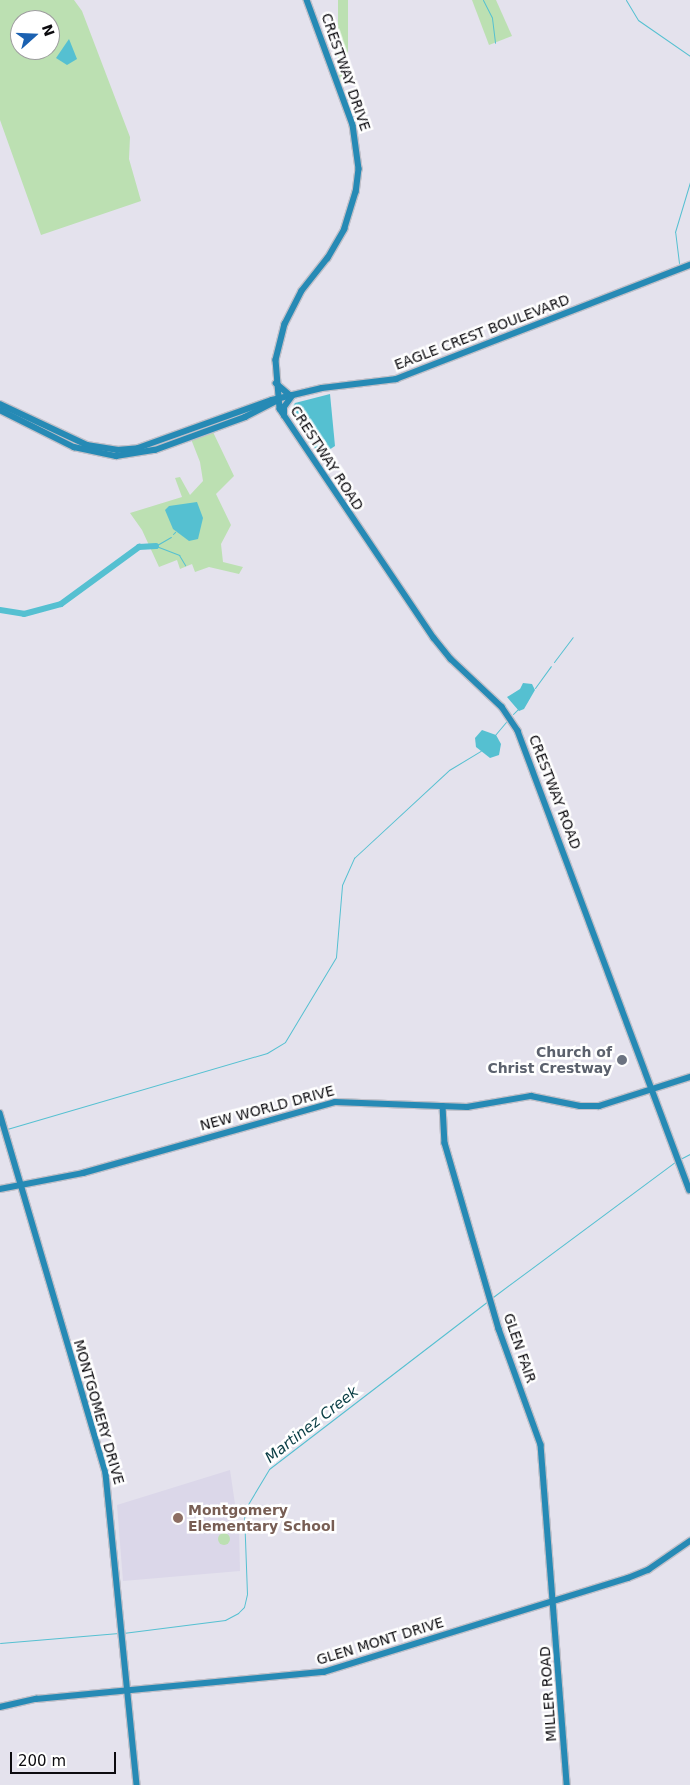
<!DOCTYPE html>
<html>
<head>
<meta charset="utf-8">
<style>
	body { margin:0 }
	#map { position:relative; width:690px; height:1785px; overflow:hidden; background:#e4e2ed; font-family:"DejaVu Sans",sans-serif }
	div>[style] { position:absolute }
	[style*='--x'] { left:calc(var(--x)*1px); top:calc(var(--y)*1px); width:calc(var(--w)*1px); rotate:calc(var(--a)*1deg) }
	.built>* { inset:0; background:#dbd7e9 }
	.green>* { inset:0; background:#bce0b2; transform-origin:0 0 }
	.round { border-radius:50% }
	.water>* { inset:0; background:#55c0d1 }
	.stream>* { height:1px; margin:-0.5px; padding:0 0.5px; transform-origin:0.5px; border-radius:0.5px; background:#55c0d1 }
	.river>* { height:6px; margin:-3px; padding:0 3px; transform-origin:3px; border-radius:3px; background:#55c0d1 }
	.roads { filter:drop-shadow(1px 0 #c1c0c9) drop-shadow(-1px 0 #c1c0c9) drop-shadow(0 1px #c1c0c9) drop-shadow(0 -1px #c1c0c9) }
	.secondary>* { height:5.5px; margin:-2.75px; padding:0 2.75px; transform-origin:2.75px; border-radius:2.75px; background:#268ab5 }
	.dots>* { width:14px; height:14px; translate:-50% -50%; box-sizing:border-box; border:2px solid #fff; border-radius:50% }
	span { translate:-50% -50%; white-space:nowrap; text-align:center; line-height:1.15; -webkit-text-stroke:5px #fff; paint-order:stroke }
	.street-label { font-size:14px; color:#0c0b0f }
	.worship-label { font-size:14px; color:#5b616d; font-weight:700 }
	.right { translate:-100% -50%; text-align:right }
	.education-label { font-size:14px; color:#785e54; font-weight:700 }
	.left { translate:0 -50%; text-align:left }
	.water-label { font-size:15px; color:#083c43; font-style:italic }
	.north { position:absolute; left:10px; top:10px; width:50px; height:50px; box-sizing:border-box; background:#fff; border:1px solid #9e9d9f; border-radius:50%; rotate:70deg; font-size:14px; font-weight:700; line-height:20px; text-align:center; color:#0c0b0f }
	.north::after { content:''; display:block; margin:auto; width:18px; height:22px; background:#1b61b1; clip-path:polygon(50% 0,100% 100%,50% 72%,0 100%) }
	.scale { position:absolute; left:10px; top:1752px; width:106px; height:22px; box-sizing:border-box; border:2px solid #0c0b0f; border-top:0; padding-left:6px; font-size:15px; line-height:18px; white-space:nowrap; color:#0c0b0f; -webkit-text-stroke:4px #fff; paint-order:stroke }
</style>
</head>
<body>
<div id="map">
	<div class="built">
		<i style="clip-path:polygon(230px 1470px,239px 1531px,240px 1571px,123px 1581px,117px 1505px)"></i>
	</div>
	<div class="green">
		<i style="clip-path:polygon(evenodd,0 0,74px 0,82px 11px,130px 137px,129px 159px,141px 201px,41px 235px,0 120px,0 0,20px 20px,50px 20px,50px 50px,20px 50px,20px 20px)"></i>
		<i style="left:338px;top:0;width:10px;height:83px"></i>
		<i style="clip-path:polygon(472px 0,496px 0,512px 36px,489px 45px)"></i>
		<i style="clip-path:polygon(213px 432px,234px 476px,216px 494px,231px 525px,221px 544px,223px 562px,243px 567px,239px 574px,209px 567px,195px 572px,192px 564px,180px 569px,177px 560px,159px 567px,142px 530px,130px 513px,182px 497px,175px 478px,180px 477px,190px 495px,203px 481px,200px 462px,191px 439px)"></i>
		<i class="round" style="left:218px;top:1533px;width:12px;height:12px"></i>
	</div>
	<div class="water">
		<i style="clip-path:polygon(69px 39px,77px 59px,67px 65px,56px 58px)"></i>
		<i style="clip-path:polygon(330px 394px,335px 446px,320px 456px,292px 415px,292px 408px,295px 403px)"></i>
		<i style="clip-path:polygon(197px 502px,203px 518px,198px 539px,189px 541px,173px 529px,165px 510px,169px 506px)"></i>
		<i style="clip-path:polygon(523px 683px,532px 684px,535px 690px,524px 709px,519px 711px,507px 697px,520px 689px)"></i>
		<i style="clip-path:polygon(482px 730px,496px 735px,501px 744px,499px 755px,490px 758px,476px 747px,475px 738px)"></i>
	</div>
	<div class="stream">
		<i style="--x:483;--y:0;--w:20;--a:63"></i>
		<i style="--x:492;--y:18;--w:25;--a:83"></i>
		<i style="--x:626;--y:0;--w:23;--a:59"></i>
		<i style="--x:638;--y:20;--w:63;--a:34.7"></i>
		<i style="--x:679;--y:263;--w:31;--a:-97"></i>
		<i style="--x:675;--y:232;--w:52;--a:-73.3"></i>
		<i style="--x:173;--y:534;--w:3;--a:-45"></i>
		<i style="--x:157;--y:545;--w:16;--a:-30"></i>
		<i style="--x:156;--y:546;--w:25;--a:21"></i>
		<i style="--x:179;--y:555;--w:12;--a:59"></i>
		<i style="--x:554;--y:662;--w:31;--a:-53"></i>
		<i style="--x:535;--y:688;--w:27;--a:-54"></i>
		<i style="--x:513;--y:714;--w:7;--a:-45"></i>
		<i style="--x:495;--y:735;--w:17;--a:-50"></i>
		<i style="--x:7;--y:1129;--w:271;--a:-16.3"></i>
		<i style="--x:267;--y:1053;--w:21;--a:-31"></i>
		<i style="--x:285;--y:1042;--w:99;--a:-59"></i>
		<i style="--x:336;--y:957;--w:72;--a:-85.2"></i>
		<i style="--x:342;--y:885;--w:30;--a:-66"></i>
		<i style="--x:354;--y:858;--w:129;--a:-42.8"></i>
		<i style="--x:449;--y:770;--w:37;--a:-31"></i>
		<i style="--x:682;--y:1158;--w:9;--a:-27"></i>
		<i style="--x:493;--y:1297;--w:228;--a:-36.6"></i>
		<i style="--x:123;--y:1633;--w:103;--a:-7.3"></i>
		<i style="--x:225;--y:1620;--w:15;--a:-28"></i>
		<i style="--x:238;--y:1613;--w:8;--a:-45"></i>
		<i style="--x:244;--y:1607;--w:13;--a:-77"></i>
		<i style="--x:247;--y:1594;--w:83;--a:-92.1"></i>
		<i style="--x:244;--y:1511;--w:49;--a:-59.2"></i>
		<i style="--x:269;--y:1469;--w:276;--a:-37.5"></i>
		<i style="--x:0;--y:1643;--w:119;--a:-4.8"></i>
	</div>
	<div class="river">
		<i style="--x:0;--y:610;--w:24;--a:9"></i>
		<i style="--x:24;--y:614;--w:38;--a:-15"></i>
		<i style="--x:61;--y:604;--w:97;--a:-36.2"></i>
		<i style="--x:139;--y:547;--w:17;--a:-3"></i>
	</div>
	<div class="roads">
		<div class="secondary">
			<i style="--x:307;--y:0;--w:133;--a:69.8"></i>
			<i style="--x:353;--y:125;--w:44;--a:82.2"></i>
			<i style="--x:359;--y:169;--w:23;--a:97"></i>
			<i style="--x:356;--y:192;--w:39;--a:107"></i>
			<i style="--x:345;--y:229;--w:34;--a:120"></i>
			<i style="--x:328;--y:258;--w:42;--a:128.2"></i>
			<i style="--x:302;--y:291;--w:37;--a:117"></i>
			<i style="--x:285;--y:324;--w:37;--a:104"></i>
			<i style="--x:276;--y:360;--w:49;--a:85.3"></i>
			<i style="--x:280;--y:409;--w:276;--a:56.1"></i>
			<i style="--x:434;--y:638;--w:27;--a:51"></i>
			<i style="--x:451;--y:659;--w:70;--a:43.3"></i>
			<i style="--x:502;--y:707;--w:29;--a:56"></i>
			<i style="--x:518;--y:731;--w:490;--a:69.5"></i>
			<i style="--x:276;--y:383;--w:20;--a:41"></i>
			<i style="--x:0;--y:404;--w:96;--a:25.2"></i>
			<i style="--x:87;--y:445;--w:30;--a:9"></i>
			<i style="--x:117;--y:450;--w:21;--a:-5"></i>
			<i style="--x:138;--y:448;--w:142;--a:-19.7"></i>
			<i style="--x:272;--y:400;--w:51;--a:-13.5"></i>
			<i style="--x:322;--y:388;--w:75;--a:-6.9"></i>
			<i style="--x:396;--y:379;--w:315;--a:-21.2"></i>
			<i style="--x:0;--y:410;--w:83;--a:26.6"></i>
			<i style="--x:74;--y:447;--w:43;--a:12.1"></i>
			<i style="--x:116;--y:456;--w:39;--a:-9"></i>
			<i style="--x:155;--y:450;--w:96;--a:-20.1"></i>
			<i style="--x:245;--y:417;--w:36;--a:-27"></i>
			<i style="--x:284;--y:416;--w:9;--a:-90"></i>
			<i style="--x:284;--y:407;--w:14;--a:-54"></i>
			<i style="--x:443;--y:1106;--w:37;--a:87"></i>
			<i style="--x:445;--y:1143;--w:194;--a:73.8"></i>
			<i style="--x:499;--y:1329;--w:123;--a:70.1"></i>
			<i style="--x:541;--y:1445;--w:341;--a:85.6"></i>
			<i style="--x:0;--y:1113;--w:376;--a:73.6"></i>
			<i style="--x:106;--y:1474;--w:313;--a:84.3"></i>
			<i style="--x:0;--y:1189;--w:85;--a:-10.9"></i>
			<i style="--x:83;--y:1173;--w:262;--a:-15.7"></i>
			<i style="--x:335;--y:1102;--w:132;--a:2.2"></i>
			<i style="--x:467;--y:1107;--w:65;--a:-9.8"></i>
			<i style="--x:531;--y:1096;--w:50;--a:11.5"></i>
			<i style="--x:580;--y:1106;--w:19;--a:0"></i>
			<i style="--x:599;--y:1106;--w:96;--a:-17.7"></i>
			<i style="--x:0;--y:1707;--w:37;--a:-13"></i>
			<i style="--x:36;--y:1699;--w:289;--a:-5.4"></i>
			<i style="--x:324;--y:1672;--w:318;--a:-17.2"></i>
			<i style="--x:628;--y:1578;--w:22;--a:-22"></i>
			<i style="--x:648;--y:1570;--w:51;--a:-34.6"></i>
		</div>
	</div>
	<div class="dots">
		<i style="left:622px;top:1060px;background:#6b7280"></i>
		<i style="left:178px;top:1518px;background:#8d6e63"></i>
	</div>
	<div class="street-label">
		<span style="left:346px;top:72px;rotate:71deg">CRESTWAY DRIVE</span>
		<span style="left:482px;top:332px;rotate:-21deg">EAGLE CREST BOULEVARD</span>
		<span style="left:327px;top:458px;rotate:57deg">CRESTWAY ROAD</span>
		<span style="left:555px;top:792px;rotate:69deg">CRESTWAY ROAD</span>
		<span style="left:267px;top:1108px;rotate:-15deg">NEW WORLD DRIVE</span>
		<span style="left:520px;top:1348px;rotate:71deg">GLEN FAIR</span>
		<span style="left:99px;top:1412px;rotate:74deg">MONTGOMERY DRIVE</span>
		<span style="left:380px;top:1641px;rotate:-17deg">GLEN MONT DRIVE</span>
		<span style="left:548px;top:1694px;rotate:-94deg">MILLER ROAD</span>
	</div>
	<div class="worship-label">
		<span class="right" style="left:612px;top:1060px">Church of<br>Christ Crestway</span>
	</div>
	<div class="education-label">
		<span class="left" style="left:188px;top:1518px">Montgomery<br>Elementary School</span>
	</div>
	<div class="water-label">
		<span style="left:312px;top:1425px;rotate:-38deg">Martinez Creek</span>
	</div>
	<div class="north">N</div>
	<div class="scale">200 m</div>
</div>
</body>
</html>
